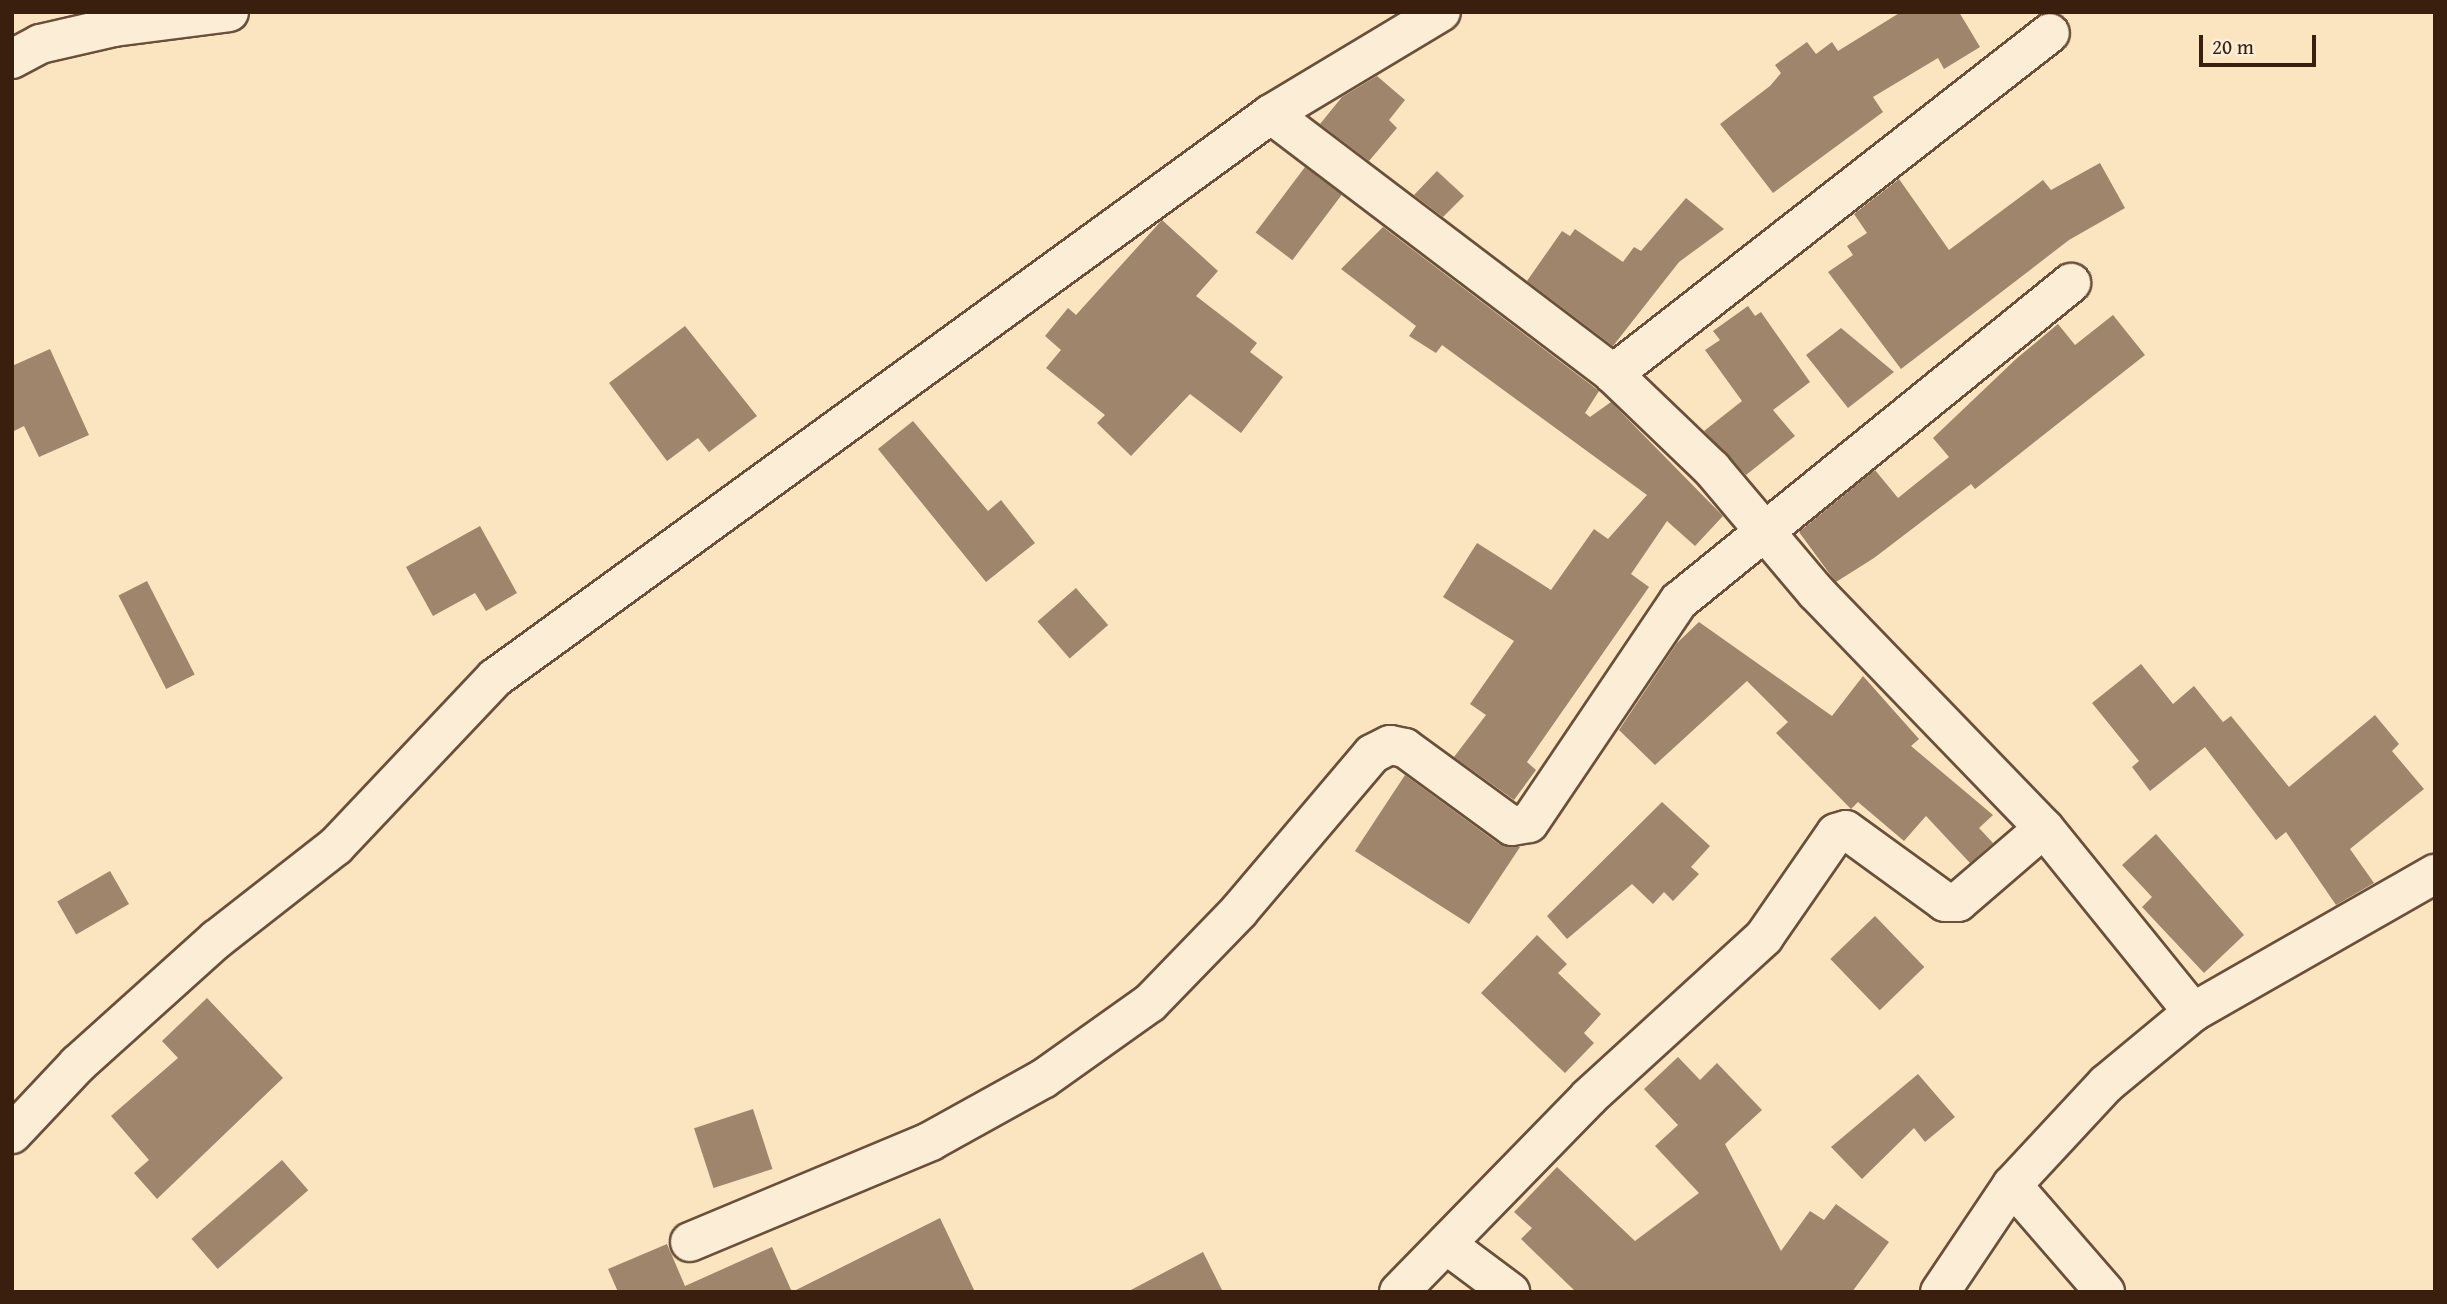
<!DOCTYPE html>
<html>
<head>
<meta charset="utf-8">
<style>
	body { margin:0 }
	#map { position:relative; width:2447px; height:1304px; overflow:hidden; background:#fbe4c0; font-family:"Gentium Book Plus",serif }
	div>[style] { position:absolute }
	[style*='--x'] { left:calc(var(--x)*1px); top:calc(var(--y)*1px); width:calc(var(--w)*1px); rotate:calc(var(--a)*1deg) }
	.building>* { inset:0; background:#9e856b; transform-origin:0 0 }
	.roads { filter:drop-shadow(2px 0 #6a503a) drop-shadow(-2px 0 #6a503a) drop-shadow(0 2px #6a503a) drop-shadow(0 -2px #6a503a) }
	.minor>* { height:38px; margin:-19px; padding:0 19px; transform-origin:19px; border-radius:19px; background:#fcedd6 }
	span { translate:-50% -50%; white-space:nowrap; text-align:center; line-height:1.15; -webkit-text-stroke:6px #fcedd6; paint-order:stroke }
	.frame { position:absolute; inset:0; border:14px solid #3a1f0e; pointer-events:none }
	.scale { position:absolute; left:2199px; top:35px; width:117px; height:32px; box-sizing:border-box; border:4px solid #3a1f0e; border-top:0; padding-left:9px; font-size:21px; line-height:24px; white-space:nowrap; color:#3a1f0e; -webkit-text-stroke:5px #fcedd6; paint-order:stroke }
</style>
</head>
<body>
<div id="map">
	<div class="building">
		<i style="clip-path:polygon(1901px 12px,1959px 12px,1980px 47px,1944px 69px,1938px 58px,1873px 97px,1883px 112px,1773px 193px,1720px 124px,1770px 86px,1781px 73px,1775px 65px,1807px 42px,1816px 54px,1832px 42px,1838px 51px)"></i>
		<i style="clip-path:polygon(1377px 76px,1405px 100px,1389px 120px,1397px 128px,1369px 161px,1320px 124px,1342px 97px)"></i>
		<i style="clip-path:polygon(2100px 163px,2125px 208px,2069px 240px,1901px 369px,1828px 272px,1853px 255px,1847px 246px,1867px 233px,1854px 214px,1899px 179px,1949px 250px,2043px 180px,2051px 190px)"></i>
		<i style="left:1305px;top:167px;width:46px;height:82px;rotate:37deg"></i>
		<i style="clip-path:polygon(1437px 171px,1464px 196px,1443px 217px,1414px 195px)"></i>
		<i style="clip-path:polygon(1686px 198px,1724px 229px,1679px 262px,1613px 346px,1527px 281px,1562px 231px,1570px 236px,1575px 229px,1623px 262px,1634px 247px,1641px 251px)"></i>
		<i style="clip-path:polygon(1162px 220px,1218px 271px,1196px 296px,1257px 343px,1250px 352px,1283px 377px,1241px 433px,1190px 394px,1131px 456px,1097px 423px,1105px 415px,1046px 368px,1061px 350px,1045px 336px,1068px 308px,1076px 315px)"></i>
		<i style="clip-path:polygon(1383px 227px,1599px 391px,1585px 413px,1590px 417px,1611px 402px,1723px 516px,1695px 546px,1667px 521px,1631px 574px,1649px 587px,1527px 762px,1536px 770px,1514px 800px,1454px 757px,1486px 715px,1470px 704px,1514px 641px,1443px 597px,1477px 543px,1551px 590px,1594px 529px,1608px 539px,1647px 495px,1442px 345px,1436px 353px,1409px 336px,1416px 326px,1341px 269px)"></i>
		<i style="clip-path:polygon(1748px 306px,1755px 316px,1761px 312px,1810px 382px,1773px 410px,1795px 436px,1746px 475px,1704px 431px,1742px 401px,1705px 350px,1720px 340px,1713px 331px)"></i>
		<i style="clip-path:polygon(2113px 315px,2145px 355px,1975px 489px,1971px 484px,1874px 558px,1836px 582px,1832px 577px,1799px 532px,1875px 470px,1898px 498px,1949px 457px,1933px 438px,2016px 359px,2058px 324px,2075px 345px)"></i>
		<i style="clip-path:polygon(685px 326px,757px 416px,709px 452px,698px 438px,667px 461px,609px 383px)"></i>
		<i style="clip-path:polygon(1841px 328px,1894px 372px,1848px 408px,1806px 355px)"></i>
		<i style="clip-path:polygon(50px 349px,89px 435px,39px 457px,24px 426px,12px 432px,12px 366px)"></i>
		<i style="clip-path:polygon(913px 421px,988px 511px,1001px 500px,1035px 543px,986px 582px,878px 449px)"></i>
		<i style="clip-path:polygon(480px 526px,517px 593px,486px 611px,475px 593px,433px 616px,406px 567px)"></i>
		<i style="left:147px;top:581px;width:105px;height:32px;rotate:63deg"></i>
		<i style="left:1076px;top:588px;width:49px;height:51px;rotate:49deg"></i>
		<i style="clip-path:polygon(1699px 622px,1832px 716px,1863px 676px,1919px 739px,1911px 746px,1993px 815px,1979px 828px,1993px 843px,1970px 863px,1926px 816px,1904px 841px,1858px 802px,1851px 809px,1776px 733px,1788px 722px,1747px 681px,1655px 765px,1619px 730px,1677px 643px)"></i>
		<i style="clip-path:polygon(2141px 664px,2173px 704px,2194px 686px,2223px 722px,2231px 716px,2289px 787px,2375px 715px,2399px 744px,2392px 751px,2424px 789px,2350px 849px,2374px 883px,2336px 905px,2286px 832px,2276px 840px,2205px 747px,2150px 791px,2132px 767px,2139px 761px,2092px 703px)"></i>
		<i style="clip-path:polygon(1405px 775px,1499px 844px,1520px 847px,1469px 924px,1355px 851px)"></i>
		<i style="clip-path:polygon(1662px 802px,1710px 846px,1691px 867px,1699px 874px,1673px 901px,1664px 892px,1653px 904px,1632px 884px,1567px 939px,1547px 916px)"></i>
		<i style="clip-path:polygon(2156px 834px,2244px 935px,2204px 973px,2142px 907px,2152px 897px,2122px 865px)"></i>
		<i style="left:110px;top:871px;width:38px;height:61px;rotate:60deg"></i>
		<i style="left:1875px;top:916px;width:71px;height:62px;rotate:46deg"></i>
		<i style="clip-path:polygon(1537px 935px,1567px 964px,1558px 973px,1601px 1014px,1584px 1033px,1594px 1043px,1565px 1073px,1481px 993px)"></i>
		<i style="clip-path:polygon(207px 998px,283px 1078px,157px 1199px,134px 1173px,149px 1160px,111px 1116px,178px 1058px,162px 1041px)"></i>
		<i style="clip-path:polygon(1678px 1057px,1700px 1080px,1717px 1063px,1762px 1110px,1725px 1144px,1781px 1251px,1810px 1211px,1824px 1220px,1836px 1204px,1889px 1242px,1852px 1292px,1576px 1292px,1521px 1239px,1532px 1228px,1514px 1212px,1557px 1167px,1635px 1241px,1699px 1193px,1655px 1146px,1678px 1125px,1644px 1089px)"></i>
		<i style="clip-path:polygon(1918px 1074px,1955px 1117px,1925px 1142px,1914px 1128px,1862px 1179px,1831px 1147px)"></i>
		<i style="left:753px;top:1109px;width:63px;height:62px;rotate:72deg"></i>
		<i style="left:282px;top:1160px;width:40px;height:120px;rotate:49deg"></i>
		<i style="clip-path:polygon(940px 1218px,975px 1292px,618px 1292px,608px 1269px,667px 1244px,685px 1286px,772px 1247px,792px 1292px)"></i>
		<i style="clip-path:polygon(1203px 1252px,1223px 1292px,1127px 1292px)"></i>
	</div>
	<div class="roads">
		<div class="minor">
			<i style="--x:12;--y:59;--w:32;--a:-28"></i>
			<i style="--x:40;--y:44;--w:76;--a:-12.9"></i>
			<i style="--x:114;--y:27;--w:116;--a:-7.4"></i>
			<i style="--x:1271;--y:114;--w:430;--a:37.2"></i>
			<i style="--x:1613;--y:374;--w:137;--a:43.8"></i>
			<i style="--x:1712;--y:469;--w:161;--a:49.8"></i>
			<i style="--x:1816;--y:592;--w:328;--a:46"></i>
			<i style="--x:2044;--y:828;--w:237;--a:51"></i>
			<i style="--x:2193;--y:1012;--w:113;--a:140.4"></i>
			<i style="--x:2106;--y:1084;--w:138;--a:132.9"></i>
			<i style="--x:2012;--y:1185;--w:129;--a:123.9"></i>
			<i style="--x:1613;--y:374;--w:554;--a:-37.97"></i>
			<i style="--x:2193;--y:1012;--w:279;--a:-29.7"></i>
			<i style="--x:12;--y:1134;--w:96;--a:-46.7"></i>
			<i style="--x:78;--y:1064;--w:187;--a:-42"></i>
			<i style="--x:217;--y:939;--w:151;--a:-38"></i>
			<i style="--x:336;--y:846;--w:231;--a:-46.6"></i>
			<i style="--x:495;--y:678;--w:959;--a:-36.01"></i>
			<i style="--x:1271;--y:114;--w:198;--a:-31"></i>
			<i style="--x:2012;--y:1185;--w:142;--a:49"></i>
			<i style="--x:690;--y:1242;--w:261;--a:-22.7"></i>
			<i style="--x:931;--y:1141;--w:128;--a:-29"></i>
			<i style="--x:1043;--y:1079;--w:131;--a:-35.4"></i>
			<i style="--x:1150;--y:1003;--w:128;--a:-45.9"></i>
			<i style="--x:1239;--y:911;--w:206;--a:-49.7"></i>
			<i style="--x:1372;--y:754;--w:20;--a:-27"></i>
			<i style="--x:1390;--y:745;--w:15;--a:11"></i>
			<i style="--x:1405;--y:748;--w:132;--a:36.1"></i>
			<i style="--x:1512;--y:826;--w:17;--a:-10"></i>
			<i style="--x:1529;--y:823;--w:268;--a:-56"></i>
			<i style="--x:1679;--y:601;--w:505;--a:-39.05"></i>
			<i style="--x:1447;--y:1245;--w:79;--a:36.7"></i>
			<i style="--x:1399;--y:1292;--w:272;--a:-45.7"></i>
			<i style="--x:1589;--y:1097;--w:237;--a:-42.4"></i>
			<i style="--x:1764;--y:937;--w:126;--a:-55.3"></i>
			<i style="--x:1836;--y:833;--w:10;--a:-17"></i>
			<i style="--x:1846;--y:830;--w:122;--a:36"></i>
			<i style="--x:1945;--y:902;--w:13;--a:0"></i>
			<i style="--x:1958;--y:902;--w:113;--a:-40.7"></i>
		</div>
	</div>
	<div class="frame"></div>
	<div class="scale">20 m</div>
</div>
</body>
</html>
